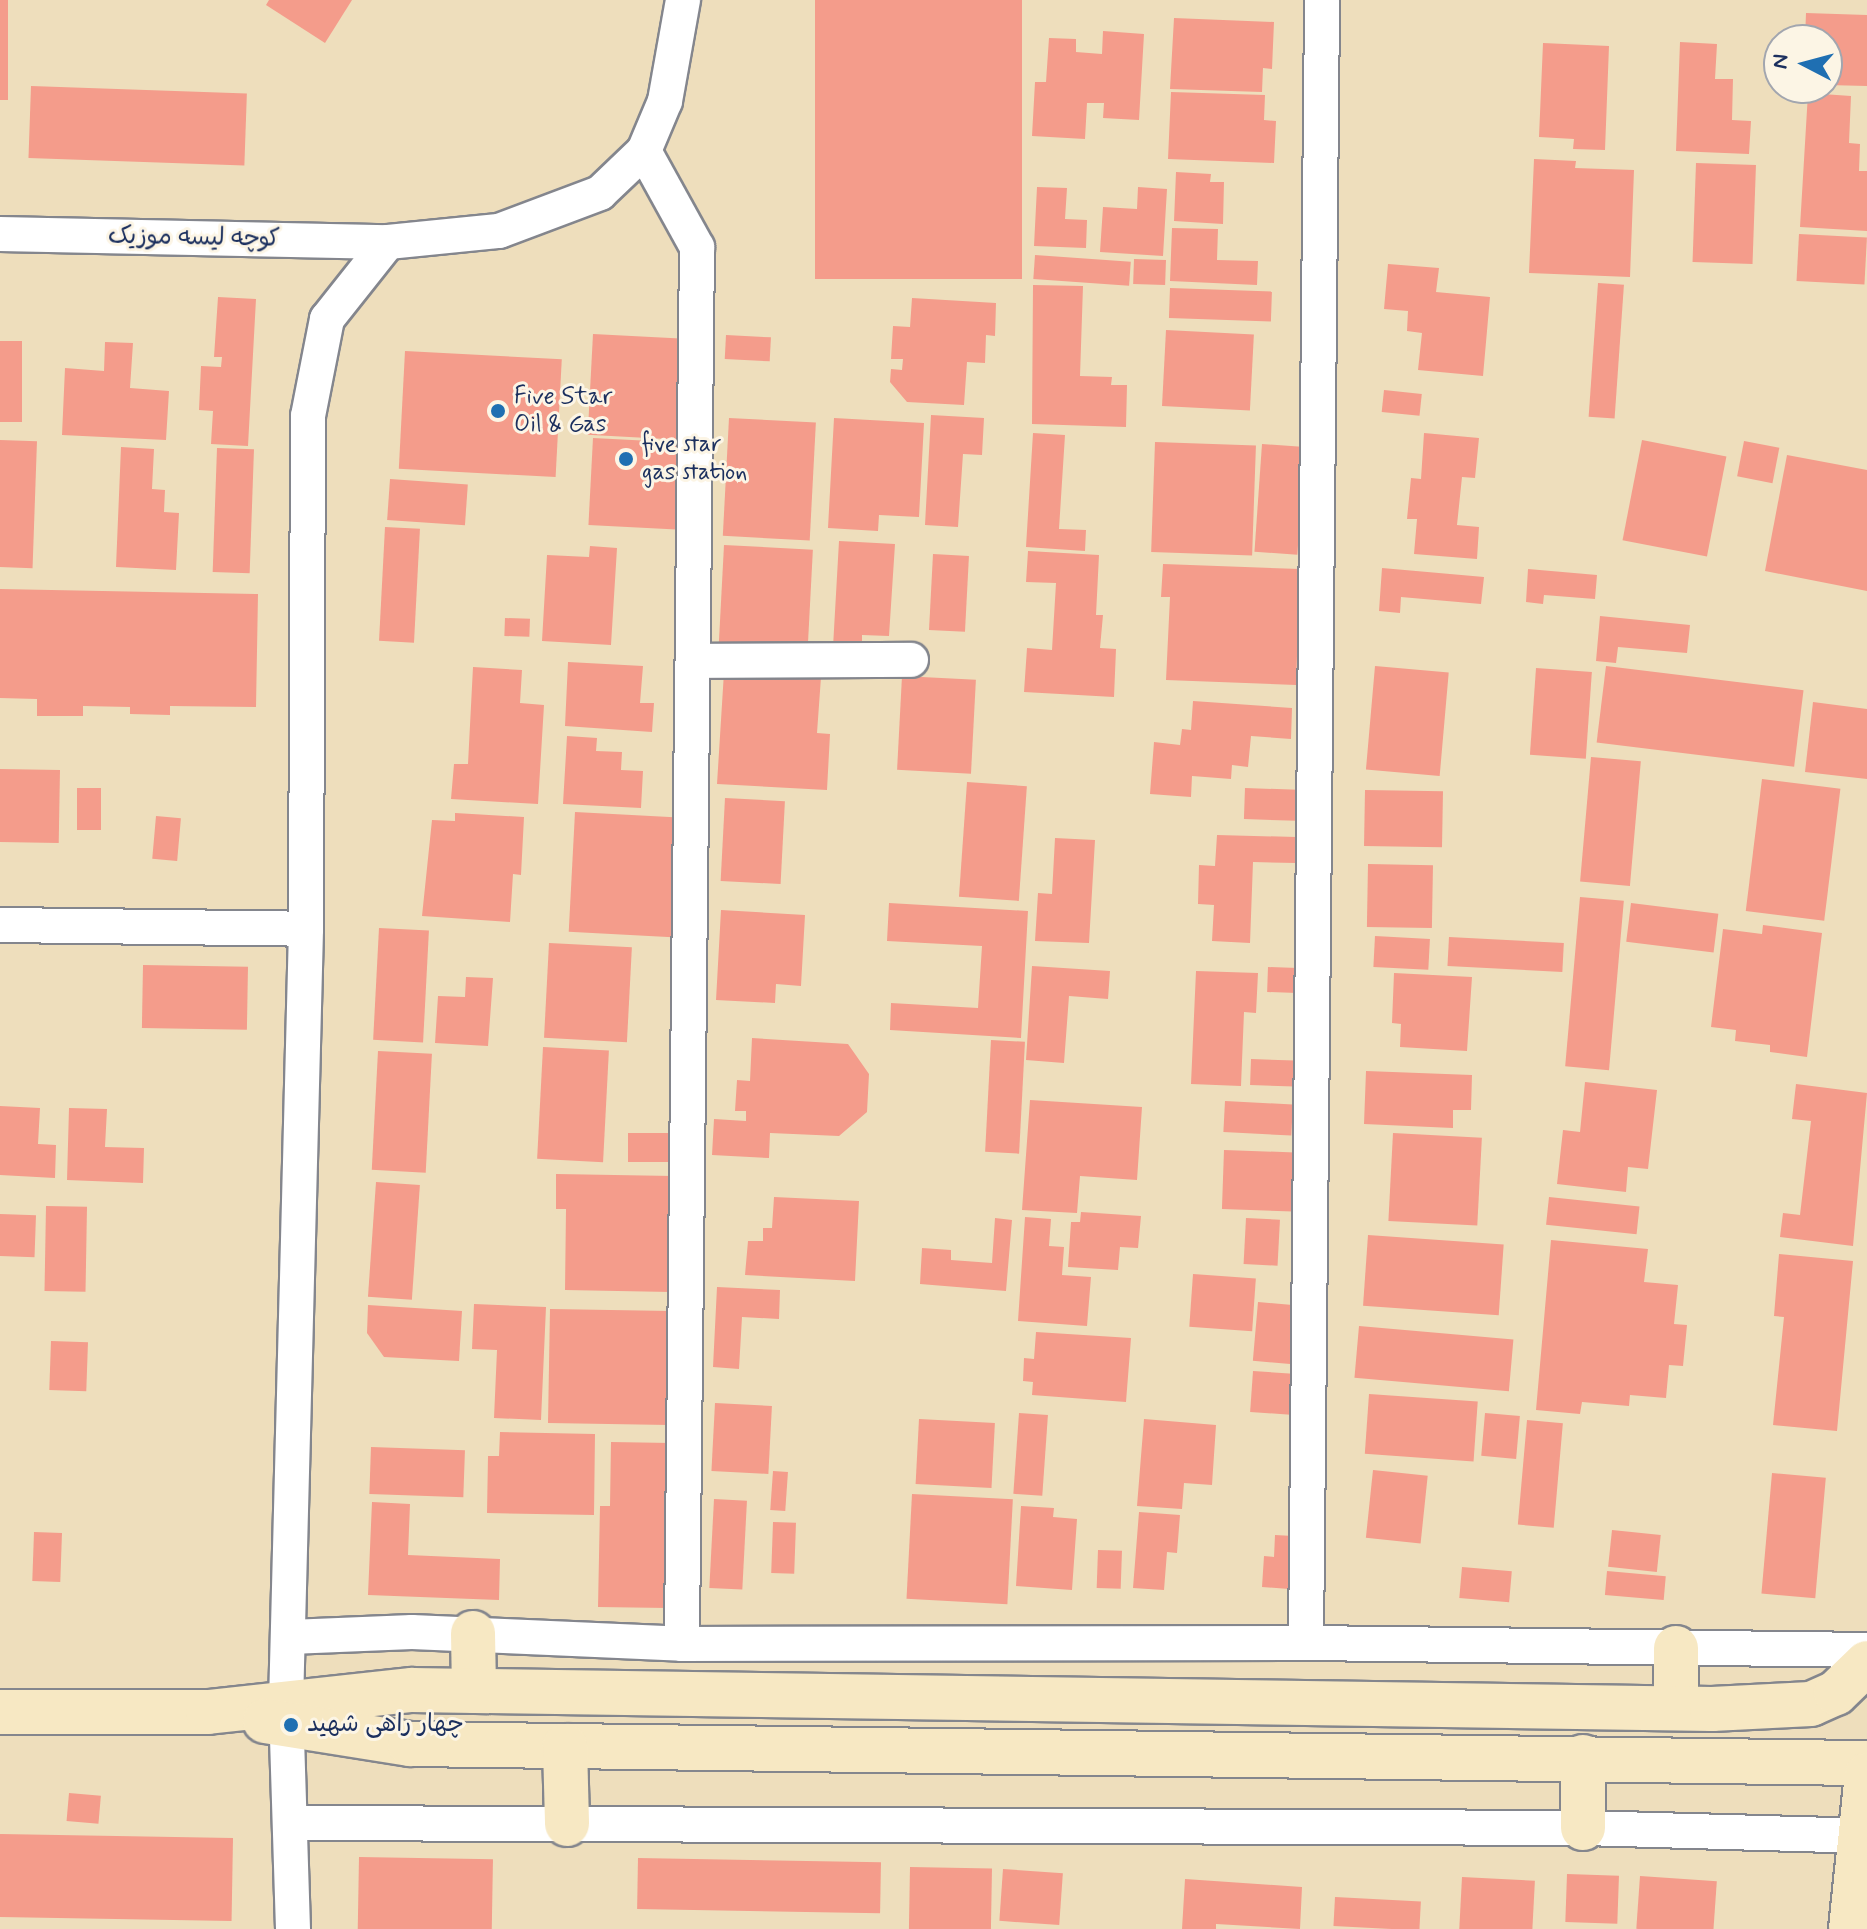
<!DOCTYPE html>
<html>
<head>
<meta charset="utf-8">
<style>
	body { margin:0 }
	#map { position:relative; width:1867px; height:1929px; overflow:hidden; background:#eedebc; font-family:Mynerve,"Playpen Sans Arabic",sans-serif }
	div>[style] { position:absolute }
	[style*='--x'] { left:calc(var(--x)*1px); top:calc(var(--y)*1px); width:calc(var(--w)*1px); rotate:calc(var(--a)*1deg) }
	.building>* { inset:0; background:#f49c8b; transform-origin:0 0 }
	.roads { filter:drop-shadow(2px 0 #84868d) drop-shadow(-2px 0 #84868d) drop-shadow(0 2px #84868d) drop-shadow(0 -2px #84868d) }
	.street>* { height:34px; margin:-17px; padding:0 17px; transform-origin:17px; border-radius:17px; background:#fff }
	.secondary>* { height:44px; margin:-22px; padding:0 22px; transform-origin:22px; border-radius:22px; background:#f7e8c3 }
	.dots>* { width:22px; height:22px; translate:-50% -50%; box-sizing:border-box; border:4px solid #fcf5e5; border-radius:50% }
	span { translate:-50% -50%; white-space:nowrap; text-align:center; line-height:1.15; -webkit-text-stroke:6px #fcf5e5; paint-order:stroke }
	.street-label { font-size:24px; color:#1b2f5e }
	.poi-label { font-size:24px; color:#1b2f5e }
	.left { translate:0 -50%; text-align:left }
	.north { position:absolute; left:1763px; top:24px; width:80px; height:80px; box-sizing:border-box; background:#fcf5e5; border:2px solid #a2a6af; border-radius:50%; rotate:276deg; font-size:22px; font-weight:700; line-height:32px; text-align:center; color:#1b2f5e }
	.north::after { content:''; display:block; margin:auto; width:28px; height:36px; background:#1f6fb2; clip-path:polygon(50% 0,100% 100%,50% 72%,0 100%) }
</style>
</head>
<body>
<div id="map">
	<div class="building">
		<i style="left:0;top:0;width:8px;height:100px"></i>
		<i style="clip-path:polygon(269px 0,352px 0,325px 43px,266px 5px)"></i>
		<i style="left:815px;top:0;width:207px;height:279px"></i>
		<i style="clip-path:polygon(1806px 13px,1867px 15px,1867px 86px,1827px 85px,1827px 40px,1805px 40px)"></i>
		<i style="clip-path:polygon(1174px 18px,1274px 22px,1272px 69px,1263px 68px,1262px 92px,1170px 89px)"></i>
		<i style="clip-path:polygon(1103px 31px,1144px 34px,1139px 120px,1103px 118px,1104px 103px,1087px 103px,1085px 139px,1032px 136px,1035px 82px,1046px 82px,1049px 38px,1076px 39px,1076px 52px,1102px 54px)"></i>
		<i style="clip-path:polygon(1680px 42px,1717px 44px,1715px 79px,1733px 79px,1732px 120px,1751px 121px,1749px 154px,1676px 151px)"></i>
		<i style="clip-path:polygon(1543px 43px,1609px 46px,1605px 150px,1573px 149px,1574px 139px,1539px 137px)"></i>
		<i style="left:31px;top:86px;width:216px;height:72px;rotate:2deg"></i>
		<i style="clip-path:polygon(1171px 92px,1265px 95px,1264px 120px,1276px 121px,1274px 163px,1168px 159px)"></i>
		<i style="clip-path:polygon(1808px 93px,1851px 96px,1849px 143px,1860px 144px,1859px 171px,1867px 171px,1867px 231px,1800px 227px)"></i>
		<i style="clip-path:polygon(1534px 159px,1576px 161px,1575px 168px,1634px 170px,1630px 277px,1529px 273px)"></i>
		<i style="left:1696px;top:163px;width:60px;height:99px;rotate:2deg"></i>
		<i style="clip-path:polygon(1176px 172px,1211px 174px,1210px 182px,1224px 182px,1223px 224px,1174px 221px)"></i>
		<i style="clip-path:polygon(1037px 187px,1067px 188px,1065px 219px,1087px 220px,1086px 248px,1034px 246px)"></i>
		<i style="clip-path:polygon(1138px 187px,1167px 189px,1163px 256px,1100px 252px,1103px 207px,1137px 209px)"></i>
		<i style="clip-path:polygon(1172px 228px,1218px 229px,1217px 260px,1258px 261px,1257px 285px,1170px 281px)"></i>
		<i style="left:1799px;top:234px;width:68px;height:47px;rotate:3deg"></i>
		<i style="left:1035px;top:255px;width:96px;height:24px;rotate:4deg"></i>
		<i style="left:1134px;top:259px;width:32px;height:25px;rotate:2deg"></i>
		<i style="clip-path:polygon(1388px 264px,1439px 268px,1436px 292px,1490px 297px,1483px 376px,1418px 370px,1422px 333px,1407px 331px,1408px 311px,1384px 309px)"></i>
		<i style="left:1598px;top:283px;width:26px;height:134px;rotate:4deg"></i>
		<i style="clip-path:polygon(1033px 285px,1083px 286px,1080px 376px,1112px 377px,1111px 385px,1127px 385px,1126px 427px,1032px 424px)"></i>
		<i style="left:1170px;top:288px;width:102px;height:30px;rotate:2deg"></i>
		<i style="clip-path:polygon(218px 297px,256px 299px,248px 446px,211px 444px,213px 411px,199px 410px,201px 366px,221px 367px,222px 357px,214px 357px)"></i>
		<i style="clip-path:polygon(912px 298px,996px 303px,995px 336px,986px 335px,985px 363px,967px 362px,964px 405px,907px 402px,890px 382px,891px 369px,902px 370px,903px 359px,891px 359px,893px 326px,910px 327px)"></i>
		<i style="left:1166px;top:330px;width:88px;height:76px;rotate:3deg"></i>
		<i style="left:593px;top:334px;width:97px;height:101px;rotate:3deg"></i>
		<i style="left:726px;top:335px;width:45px;height:24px;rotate:3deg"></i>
		<i style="left:0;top:341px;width:22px;height:81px"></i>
		<i style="clip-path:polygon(105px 342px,133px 343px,130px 388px,169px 391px,166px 440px,62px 435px,65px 368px,104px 371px)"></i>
		<i style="left:405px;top:351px;width:157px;height:118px;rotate:3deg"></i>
		<i style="left:1384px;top:390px;width:38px;height:22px;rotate:6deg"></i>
		<i style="clip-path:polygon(931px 415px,984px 418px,982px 455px,963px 454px,958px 527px,925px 525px)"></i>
		<i style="left:729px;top:418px;width:87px;height:118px;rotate:3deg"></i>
		<i style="clip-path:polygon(834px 418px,924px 423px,919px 517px,879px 515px,878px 531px,828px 528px)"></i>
		<i style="clip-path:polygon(1033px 433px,1065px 435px,1059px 529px,1086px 530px,1085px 551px,1026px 547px)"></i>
		<i style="clip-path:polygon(1424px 433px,1479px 438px,1475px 478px,1462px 477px,1457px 525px,1479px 527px,1477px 559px,1414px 554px,1417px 519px,1407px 519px,1411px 478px,1421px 479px)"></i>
		<i style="left:593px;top:438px;width:88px;height:87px;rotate:3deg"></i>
		<i style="left:0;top:440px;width:37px;height:127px;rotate:2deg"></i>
		<i style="left:1642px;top:440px;width:86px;height:102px;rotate:11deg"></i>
		<i style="left:1744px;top:441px;width:36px;height:36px;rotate:11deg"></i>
		<i style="left:1155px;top:442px;width:101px;height:110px;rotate:2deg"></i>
		<i style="left:1262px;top:444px;width:43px;height:108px;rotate:4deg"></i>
		<i style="clip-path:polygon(121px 447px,154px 449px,152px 489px,165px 490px,164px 512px,179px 513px,176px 570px,116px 567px)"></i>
		<i style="left:217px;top:448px;width:37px;height:124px;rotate:2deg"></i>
		<i style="clip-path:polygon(1787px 455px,1867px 470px,1867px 591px,1765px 571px)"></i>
		<i style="left:390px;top:479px;width:78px;height:41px;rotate:4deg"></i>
		<i style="left:385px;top:527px;width:35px;height:114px;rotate:3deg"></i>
		<i style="clip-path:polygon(839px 541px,895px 544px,889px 636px,862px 635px,862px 649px,833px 647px)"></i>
		<i style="left:724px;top:545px;width:89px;height:104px;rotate:3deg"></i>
		<i style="clip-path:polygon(590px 546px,617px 548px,611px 645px,542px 641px,547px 555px,589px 557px)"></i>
		<i style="clip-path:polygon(1028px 551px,1099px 555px,1096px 615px,1103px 615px,1100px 648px,1116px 649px,1114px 697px,1024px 692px,1027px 648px,1052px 650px,1056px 583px,1026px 582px)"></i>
		<i style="left:933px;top:554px;width:36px;height:76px;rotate:3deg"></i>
		<i style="clip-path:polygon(1163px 564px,1300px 569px,1296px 685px,1166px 680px,1170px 597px,1161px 597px)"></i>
		<i style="clip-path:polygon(1382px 568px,1484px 577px,1481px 604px,1401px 597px,1400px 613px,1379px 611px)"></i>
		<i style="clip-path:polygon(1528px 569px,1597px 575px,1595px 599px,1544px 595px,1543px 604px,1526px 602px)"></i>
		<i style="clip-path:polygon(0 589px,258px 594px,256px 707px,170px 706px,170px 715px,130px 714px,130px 707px,83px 706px,83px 716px,37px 716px,37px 699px,0 698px)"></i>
		<i style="clip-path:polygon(1600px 616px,1690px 625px,1687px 653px,1618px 647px,1616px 663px,1596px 661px)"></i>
		<i style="left:505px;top:618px;width:25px;height:18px;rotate:2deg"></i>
		<i style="clip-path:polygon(568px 662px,643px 666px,640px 703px,654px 703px,652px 732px,565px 726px)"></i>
		<i style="left:1375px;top:666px;width:74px;height:104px;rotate:5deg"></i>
		<i style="left:1606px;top:666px;width:199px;height:77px;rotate:7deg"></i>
		<i style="clip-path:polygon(473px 667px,522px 670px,520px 703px,544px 705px,538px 804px,451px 799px,454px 764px,468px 764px)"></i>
		<i style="left:1536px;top:668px;width:56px;height:87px;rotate:4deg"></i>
		<i style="clip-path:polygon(724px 672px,821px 677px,817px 733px,830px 734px,827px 790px,717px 784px)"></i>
		<i style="left:902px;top:676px;width:74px;height:94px;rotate:3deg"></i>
		<i style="clip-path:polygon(1193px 701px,1292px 708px,1291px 739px,1251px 736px,1248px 767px,1232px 765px,1231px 779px,1192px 776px,1191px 797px,1150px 794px,1154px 742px,1180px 745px,1182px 729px,1191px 730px)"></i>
		<i style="clip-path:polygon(1813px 702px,1867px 709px,1867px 779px,1805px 772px)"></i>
		<i style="clip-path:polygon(567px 736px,597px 738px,596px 751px,622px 752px,621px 770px,643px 771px,641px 808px,563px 804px)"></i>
		<i style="left:1591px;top:757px;width:50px;height:125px;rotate:5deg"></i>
		<i style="left:0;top:769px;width:60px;height:73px;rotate:1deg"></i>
		<i style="left:1762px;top:779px;width:79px;height:133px;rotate:7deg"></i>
		<i style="left:967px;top:782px;width:60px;height:115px;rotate:4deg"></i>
		<i style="left:77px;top:788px;width:24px;height:42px"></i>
		<i style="left:1245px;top:788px;width:53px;height:31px;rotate:2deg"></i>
		<i style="left:1365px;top:790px;width:78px;height:56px;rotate:1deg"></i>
		<i style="left:725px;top:798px;width:60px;height:83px;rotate:3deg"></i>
		<i style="left:575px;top:812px;width:104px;height:120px;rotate:3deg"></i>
		<i style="clip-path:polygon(455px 813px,524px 817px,521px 875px,513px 874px,510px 922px,422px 916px,432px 820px,455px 821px)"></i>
		<i style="left:156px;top:816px;width:25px;height:43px;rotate:5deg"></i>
		<i style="clip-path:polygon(1217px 835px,1296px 837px,1296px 863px,1253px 862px,1250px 943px,1212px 941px,1214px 905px,1198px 904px,1199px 865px,1215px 866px)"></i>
		<i style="clip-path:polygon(1055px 838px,1095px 840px,1089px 943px,1035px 941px,1038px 893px,1052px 894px)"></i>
		<i style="left:1368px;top:864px;width:65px;height:63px;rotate:1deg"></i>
		<i style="left:1580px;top:897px;width:44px;height:170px;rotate:5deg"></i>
		<i style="clip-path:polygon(889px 903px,1028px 911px,1021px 1038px,890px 1030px,891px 1003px,978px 1008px,982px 946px,887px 941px)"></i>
		<i style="left:1631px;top:903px;width:88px;height:39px;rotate:7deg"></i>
		<i style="clip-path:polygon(721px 910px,805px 915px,801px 986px,776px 984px,775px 1003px,716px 1000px)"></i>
		<i style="clip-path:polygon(1763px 925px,1822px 933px,1807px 1057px,1770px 1052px,1770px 1045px,1735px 1041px,1736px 1030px,1711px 1027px,1723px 929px,1762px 934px)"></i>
		<i style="left:379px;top:928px;width:50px;height:112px;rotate:3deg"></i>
		<i style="left:1375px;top:936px;width:55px;height:31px;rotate:3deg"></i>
		<i style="left:1449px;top:937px;width:115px;height:29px;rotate:3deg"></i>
		<i style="left:549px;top:943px;width:83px;height:95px;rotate:3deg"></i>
		<i style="left:143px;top:965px;width:105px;height:63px;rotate:1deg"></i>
		<i style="clip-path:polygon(1032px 966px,1110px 971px,1108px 999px,1069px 996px,1064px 1063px,1026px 1060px)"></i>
		<i style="left:1268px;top:967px;width:30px;height:25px;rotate:2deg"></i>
		<i style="clip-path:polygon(1196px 971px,1258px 973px,1256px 1013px,1244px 1012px,1241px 1086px,1191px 1084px)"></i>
		<i style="clip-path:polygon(1394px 973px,1472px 977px,1467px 1051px,1400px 1047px,1401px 1024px,1392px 1023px)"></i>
		<i style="clip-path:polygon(466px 977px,493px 978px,488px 1046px,435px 1043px,438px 996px,465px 997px)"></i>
		<i style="clip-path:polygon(752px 1038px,848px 1044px,869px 1074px,867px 1112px,839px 1136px,770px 1133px,769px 1158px,712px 1155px,714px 1119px,746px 1121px,746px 1111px,735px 1111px,737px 1080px,750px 1081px)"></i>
		<i style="left:991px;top:1040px;width:34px;height:112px;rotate:3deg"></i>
		<i style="left:543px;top:1047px;width:66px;height:112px;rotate:3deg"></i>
		<i style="left:378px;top:1051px;width:54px;height:119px;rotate:3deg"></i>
		<i style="left:1251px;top:1059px;width:52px;height:26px;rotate:2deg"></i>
		<i style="clip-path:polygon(1366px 1071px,1472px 1075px,1471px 1110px,1453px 1110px,1453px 1128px,1364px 1124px)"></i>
		<i style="clip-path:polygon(1585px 1082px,1657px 1090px,1648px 1169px,1628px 1167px,1626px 1192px,1557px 1184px,1563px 1130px,1580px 1132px)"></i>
		<i style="clip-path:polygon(1796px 1084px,1867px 1093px,1853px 1246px,1780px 1237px,1783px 1213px,1800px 1215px,1811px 1121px,1792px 1119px)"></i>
		<i style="clip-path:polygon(1030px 1100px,1142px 1107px,1137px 1180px,1080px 1176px,1077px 1213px,1022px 1210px)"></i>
		<i style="left:1225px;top:1101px;width:68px;height:31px;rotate:3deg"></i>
		<i style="clip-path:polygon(0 1106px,40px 1108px,38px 1144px,56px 1145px,55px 1178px,0 1175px)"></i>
		<i style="clip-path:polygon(69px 1108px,107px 1109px,105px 1147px,144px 1148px,143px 1183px,67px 1180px)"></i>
		<i style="left:628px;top:1133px;width:44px;height:29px"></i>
		<i style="left:1393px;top:1133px;width:89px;height:88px;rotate:3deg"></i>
		<i style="left:1224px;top:1150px;width:71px;height:59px;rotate:2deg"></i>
		<i style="clip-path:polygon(556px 1174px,673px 1176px,671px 1292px,565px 1290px,566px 1209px,556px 1209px)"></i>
		<i style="left:376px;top:1182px;width:44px;height:115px;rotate:4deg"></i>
		<i style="clip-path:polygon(774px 1197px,859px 1201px,855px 1281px,745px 1275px,748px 1241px,763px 1241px,763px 1228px,772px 1228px)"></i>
		<i style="left:1549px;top:1197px;width:91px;height:28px;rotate:6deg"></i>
		<i style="left:46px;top:1206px;width:41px;height:85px;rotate:1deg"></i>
		<i style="clip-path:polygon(1081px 1212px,1141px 1216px,1138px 1248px,1120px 1247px,1118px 1270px,1068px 1267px,1071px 1222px,1080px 1222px)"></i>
		<i style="left:0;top:1214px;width:36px;height:42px;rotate:2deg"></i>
		<i style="clip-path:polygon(1025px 1217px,1051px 1219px,1049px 1246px,1064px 1247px,1062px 1275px,1091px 1277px,1087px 1326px,1018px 1321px)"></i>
		<i style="clip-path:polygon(995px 1218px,1012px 1220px,1006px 1291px,920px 1284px,922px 1248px,951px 1250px,951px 1260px,992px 1263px)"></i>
		<i style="left:1246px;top:1218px;width:34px;height:46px;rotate:3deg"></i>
		<i style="left:1368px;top:1235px;width:136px;height:71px;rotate:4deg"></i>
		<i style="clip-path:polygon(1551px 1240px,1648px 1249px,1644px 1282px,1678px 1285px,1674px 1324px,1687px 1325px,1683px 1366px,1669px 1365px,1666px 1398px,1630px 1395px,1629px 1406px,1582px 1402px,1580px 1414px,1536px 1410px)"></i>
		<i style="clip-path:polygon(1779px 1254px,1853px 1261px,1837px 1431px,1773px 1425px,1784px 1317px,1774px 1316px)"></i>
		<i style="left:1193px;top:1274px;width:63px;height:53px;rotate:4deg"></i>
		<i style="clip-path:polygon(717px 1287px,780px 1290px,779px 1319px,742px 1317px,739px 1369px,713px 1367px)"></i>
		<i style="left:1258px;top:1302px;width:49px;height:59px;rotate:5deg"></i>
		<i style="clip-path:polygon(474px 1304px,546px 1307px,541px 1420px,494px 1418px,497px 1350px,472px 1349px)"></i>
		<i style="clip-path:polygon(368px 1305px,462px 1311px,459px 1361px,384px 1357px,367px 1333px)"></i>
		<i style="left:550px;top:1309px;width:121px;height:114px;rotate:1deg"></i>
		<i style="left:1359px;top:1326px;width:155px;height:52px;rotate:5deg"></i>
		<i style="clip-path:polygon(1036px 1332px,1131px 1338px,1126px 1402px,1032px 1395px,1033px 1382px,1023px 1381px,1024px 1358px,1034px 1359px)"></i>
		<i style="left:51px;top:1341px;width:37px;height:49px;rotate:2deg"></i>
		<i style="left:1253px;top:1371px;width:44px;height:41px;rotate:4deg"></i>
		<i style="left:1369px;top:1394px;width:109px;height:60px;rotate:4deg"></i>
		<i style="left:715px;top:1403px;width:57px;height:68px;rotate:3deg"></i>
		<i style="left:1019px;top:1413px;width:29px;height:81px;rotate:4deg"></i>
		<i style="left:1485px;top:1413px;width:35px;height:43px;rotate:5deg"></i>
		<i style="left:919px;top:1419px;width:76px;height:65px;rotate:3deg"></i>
		<i style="clip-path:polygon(1144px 1419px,1216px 1425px,1212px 1485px,1184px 1483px,1182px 1509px,1137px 1506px)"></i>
		<i style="left:1527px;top:1420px;width:36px;height:105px;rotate:5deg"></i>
		<i style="clip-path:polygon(500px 1432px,595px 1434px,594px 1515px,487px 1513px,488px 1456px,499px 1456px)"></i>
		<i style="clip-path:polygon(611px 1442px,671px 1443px,668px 1608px,598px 1607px,600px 1506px,610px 1506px)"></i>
		<i style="left:371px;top:1447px;width:94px;height:47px;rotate:2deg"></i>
		<i style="left:1373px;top:1470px;width:55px;height:68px;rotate:6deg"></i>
		<i style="left:773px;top:1471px;width:15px;height:39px;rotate:4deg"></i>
		<i style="left:1772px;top:1473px;width:54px;height:121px;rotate:5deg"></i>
		<i style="left:912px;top:1494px;width:101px;height:105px;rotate:3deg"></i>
		<i style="left:714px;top:1499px;width:33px;height:89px;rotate:3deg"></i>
		<i style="clip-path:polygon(372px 1502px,410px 1504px,408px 1555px,500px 1559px,499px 1600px,368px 1595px)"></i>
		<i style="clip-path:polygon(1021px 1506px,1054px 1508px,1053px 1517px,1077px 1519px,1072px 1590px,1016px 1586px)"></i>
		<i style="clip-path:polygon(1139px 1512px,1180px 1515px,1177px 1553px,1167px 1552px,1164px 1590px,1133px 1588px)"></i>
		<i style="left:773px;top:1522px;width:23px;height:51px;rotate:2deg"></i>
		<i style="left:1612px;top:1530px;width:49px;height:37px;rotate:6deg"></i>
		<i style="left:34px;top:1532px;width:28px;height:49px;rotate:2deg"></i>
		<i style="clip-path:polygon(1275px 1535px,1293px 1536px,1289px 1589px,1262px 1587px,1264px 1556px,1274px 1557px)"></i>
		<i style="left:1098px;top:1550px;width:24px;height:38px;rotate:2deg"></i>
		<i style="left:1462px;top:1567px;width:50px;height:31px;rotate:5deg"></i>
		<i style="left:1607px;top:1571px;width:59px;height:24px;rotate:5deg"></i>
		<i style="left:69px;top:1793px;width:32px;height:28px;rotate:5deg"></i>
		<i style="left:233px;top:1838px;width:83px;height:233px;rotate:91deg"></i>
		<i style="left:359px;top:1857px;width:134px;height:72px;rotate:1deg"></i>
		<i style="left:638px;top:1858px;width:243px;height:51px;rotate:1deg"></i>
		<i style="left:910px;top:1867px;width:82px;height:62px;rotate:1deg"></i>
		<i style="left:1003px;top:1869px;width:60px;height:52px;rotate:4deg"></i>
		<i style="left:1567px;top:1874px;width:52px;height:48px;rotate:2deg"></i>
		<i style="left:1640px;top:1876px;width:77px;height:53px;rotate:4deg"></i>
		<i style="left:1462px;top:1877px;width:73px;height:52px;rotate:3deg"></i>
		<i style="clip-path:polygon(1185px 1879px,1302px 1887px,1300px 1929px,1216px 1924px,1216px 1929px,1182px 1929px)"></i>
		<i style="left:1335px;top:1897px;width:86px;height:29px;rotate:3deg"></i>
	</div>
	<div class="roads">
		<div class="street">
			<i style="--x:644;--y:151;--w:110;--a:61.1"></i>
			<i style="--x:697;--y:247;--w:1397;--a:90.62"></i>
			<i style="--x:0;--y:234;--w:388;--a:1.2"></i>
			<i style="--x:388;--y:242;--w:112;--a:-5.7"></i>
			<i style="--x:499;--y:231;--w:108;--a:-20.6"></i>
			<i style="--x:600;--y:193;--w:61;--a:-43.7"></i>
			<i style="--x:644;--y:151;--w:54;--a:-67.2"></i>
			<i style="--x:665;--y:101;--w:103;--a:-79.9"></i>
			<i style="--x:693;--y:661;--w:218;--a:-0.3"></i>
			<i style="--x:0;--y:925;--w:306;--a:0.7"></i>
			<i style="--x:290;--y:1637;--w:122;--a:-2.3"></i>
			<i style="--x:412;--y:1632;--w:270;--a:2.5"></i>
			<i style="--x:682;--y:1644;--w:624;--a:-0.09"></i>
			<i style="--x:1306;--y:1643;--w:561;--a:0.71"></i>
			<i style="--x:1306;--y:1643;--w:1643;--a:-89.44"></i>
			<i style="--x:290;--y:1823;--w:1293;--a:0.22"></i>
			<i style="--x:1583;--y:1828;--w:278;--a:1.6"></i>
			<i style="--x:293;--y:1929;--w:225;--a:-91.8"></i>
			<i style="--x:286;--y:1704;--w:775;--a:-88.52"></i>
			<i style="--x:306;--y:929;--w:513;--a:-89.78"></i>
			<i style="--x:308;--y:416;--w:99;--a:-78.9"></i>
			<i style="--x:327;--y:319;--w:98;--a:-51.6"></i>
		</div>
		<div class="secondary">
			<i style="--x:473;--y:1633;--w:58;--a:89"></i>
			<i style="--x:1676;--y:1708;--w:60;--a:-90"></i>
			<i style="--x:0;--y:1712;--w:208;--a:0"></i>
			<i style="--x:208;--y:1712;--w:205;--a:-6.2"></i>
			<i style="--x:412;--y:1690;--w:1300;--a:0.84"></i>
			<i style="--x:1712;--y:1709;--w:99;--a:-2.9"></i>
			<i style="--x:1811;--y:1704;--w:27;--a:-24"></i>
			<i style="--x:1836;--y:1693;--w:43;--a:-44.1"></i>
			<i style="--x:265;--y:1721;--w:147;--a:9"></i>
			<i style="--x:410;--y:1744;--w:1457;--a:0.75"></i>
			<i style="--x:565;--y:1746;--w:78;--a:88.5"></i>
			<i style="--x:1583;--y:1828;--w:71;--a:-90"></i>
			<i style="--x:1851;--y:1929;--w:155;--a:-84.1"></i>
		</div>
	</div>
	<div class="dots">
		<i style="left:498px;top:411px;background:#1f6fb2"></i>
		<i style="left:626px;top:459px;background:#1f6fb2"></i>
		<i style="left:291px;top:1725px;background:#1f6fb2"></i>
	</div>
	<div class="street-label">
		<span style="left:194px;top:238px;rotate:1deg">کوچه لیسه موزیک</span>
	</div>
	<div class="poi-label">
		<span class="left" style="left:514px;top:411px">Five Star<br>Oil &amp; Gas</span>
		<span class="left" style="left:642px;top:459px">five star<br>gas station</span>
		<span class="left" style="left:307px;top:1725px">چهار راهی شهید</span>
	</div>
	<div class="north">N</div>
</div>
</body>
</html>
